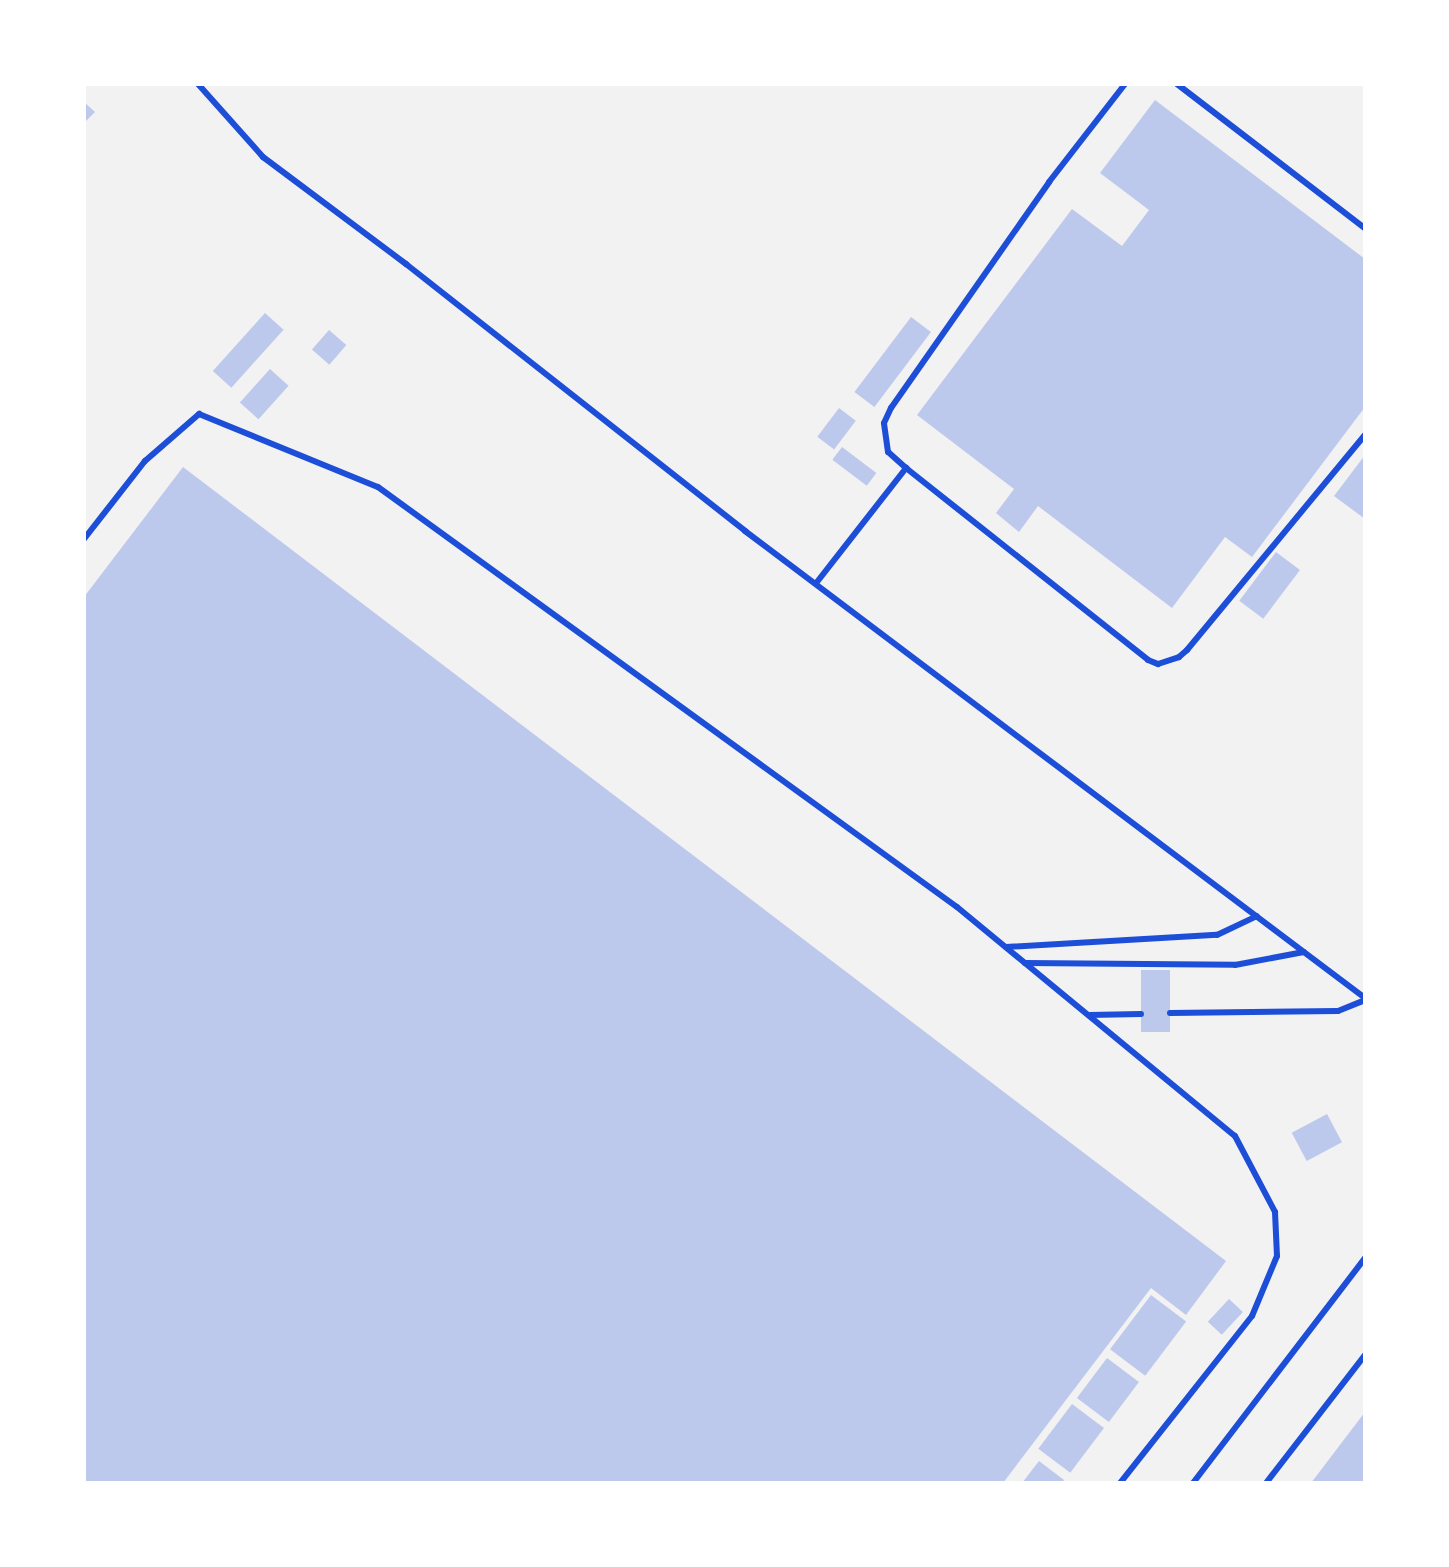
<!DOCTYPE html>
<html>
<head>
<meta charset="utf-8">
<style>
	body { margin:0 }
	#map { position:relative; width:1449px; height:1567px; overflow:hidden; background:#f2f2f2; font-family:"Exo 2",sans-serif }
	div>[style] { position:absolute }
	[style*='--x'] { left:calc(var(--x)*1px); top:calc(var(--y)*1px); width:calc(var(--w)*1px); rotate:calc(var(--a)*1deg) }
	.building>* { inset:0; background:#bdc9ec; transform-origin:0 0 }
	.service>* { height:6px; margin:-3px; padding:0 3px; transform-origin:3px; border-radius:3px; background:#1d4ed8 }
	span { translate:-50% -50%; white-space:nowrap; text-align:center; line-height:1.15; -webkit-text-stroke:7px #fff; paint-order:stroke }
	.frame { position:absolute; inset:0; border:86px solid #fff; pointer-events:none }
</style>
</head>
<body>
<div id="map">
	<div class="building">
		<i style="clip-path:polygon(1155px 100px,1365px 259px,1365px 407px,1252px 557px,1225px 537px,1172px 608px,1038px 506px,1019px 532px,996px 513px,1014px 489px,917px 415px,1072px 209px,1122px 246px,1149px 210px,1100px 173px)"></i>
		<i style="clip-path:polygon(84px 102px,95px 112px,84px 123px)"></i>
		<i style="left:265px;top:313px;width:25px;height:78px;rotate:42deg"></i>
		<i style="left:911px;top:317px;width:25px;height:94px;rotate:37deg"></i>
		<i style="left:329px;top:330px;width:23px;height:26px;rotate:41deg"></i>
		<i style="left:270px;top:369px;width:25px;height:45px;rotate:42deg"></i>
		<i style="left:839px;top:408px;width:21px;height:36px;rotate:37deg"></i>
		<i style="left:842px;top:447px;width:43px;height:16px;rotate:37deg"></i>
		<i style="clip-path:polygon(1365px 455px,1365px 519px,1334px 496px)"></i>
		<i style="clip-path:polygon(183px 467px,1226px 1261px,1186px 1315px,1151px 1288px,1003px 1483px,84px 1483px,84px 597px)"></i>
		<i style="left:1276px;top:552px;width:30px;height:61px;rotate:37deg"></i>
		<i style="left:1141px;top:970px;width:29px;height:62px"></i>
		<i style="left:1327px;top:1114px;width:32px;height:40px;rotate:62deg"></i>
		<i style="left:1151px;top:1295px;width:44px;height:68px;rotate:37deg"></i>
		<i style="left:1229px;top:1299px;width:19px;height:31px;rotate:43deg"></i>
		<i style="left:1107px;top:1358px;width:40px;height:50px;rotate:37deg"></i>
		<i style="left:1072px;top:1404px;width:40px;height:56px;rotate:37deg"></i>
		<i style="clip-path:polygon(1365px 1412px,1365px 1483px,1311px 1483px)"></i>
		<i style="clip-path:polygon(1039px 1461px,1064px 1480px,1062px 1483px,1022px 1483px)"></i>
	</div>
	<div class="service">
		<i style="--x:198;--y:84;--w:98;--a:48.3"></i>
		<i style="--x:263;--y:157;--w:179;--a:36.8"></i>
		<i style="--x:406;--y:264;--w:432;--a:38.2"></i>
		<i style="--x:745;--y:531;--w:776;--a:36.99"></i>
		<i style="--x:1177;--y:84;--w:237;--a:37.5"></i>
		<i style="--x:906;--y:468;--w:309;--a:38.4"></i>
		<i style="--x:1148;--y:660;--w:11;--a:22"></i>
		<i style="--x:1158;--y:664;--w:22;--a:-18"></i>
		<i style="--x:1179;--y:657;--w:11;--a:-41"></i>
		<i style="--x:1187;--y:650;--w:279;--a:-50.4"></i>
		<i style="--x:84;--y:539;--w:99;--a:-52"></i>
		<i style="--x:145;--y:461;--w:72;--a:-41"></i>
		<i style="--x:199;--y:414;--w:193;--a:22.2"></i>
		<i style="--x:378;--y:487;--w:715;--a:35.96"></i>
		<i style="--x:957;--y:907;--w:360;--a:39.5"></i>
		<i style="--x:1235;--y:1136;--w:86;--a:62.2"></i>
		<i style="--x:1275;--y:1212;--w:44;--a:87.4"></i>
		<i style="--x:1277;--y:1256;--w:65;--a:112.6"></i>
		<i style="--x:1252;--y:1316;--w:213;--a:128.3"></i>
		<i style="--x:817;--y:582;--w:145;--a:-52"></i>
		<i style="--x:906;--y:468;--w:24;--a:-138"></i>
		<i style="--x:888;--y:452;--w:29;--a:-98"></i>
		<i style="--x:884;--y:423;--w:17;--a:-65"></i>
		<i style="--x:891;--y:408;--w:276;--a:-55"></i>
		<i style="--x:1049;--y:182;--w:124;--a:-52.2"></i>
		<i style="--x:1006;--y:947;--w:211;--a:-3.3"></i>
		<i style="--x:1217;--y:935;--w:44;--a:-25.4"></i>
		<i style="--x:1025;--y:963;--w:210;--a:0.5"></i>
		<i style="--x:1235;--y:965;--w:70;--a:-10.7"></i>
		<i style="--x:1170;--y:1013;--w:168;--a:-0.7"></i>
		<i style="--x:1338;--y:1011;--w:29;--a:-22"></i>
		<i style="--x:1089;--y:1015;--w:52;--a:-1.1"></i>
		<i style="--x:1193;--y:1483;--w:283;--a:-52.6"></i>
		<i style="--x:1266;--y:1483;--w:162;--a:-52.3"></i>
	</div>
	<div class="frame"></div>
</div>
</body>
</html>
